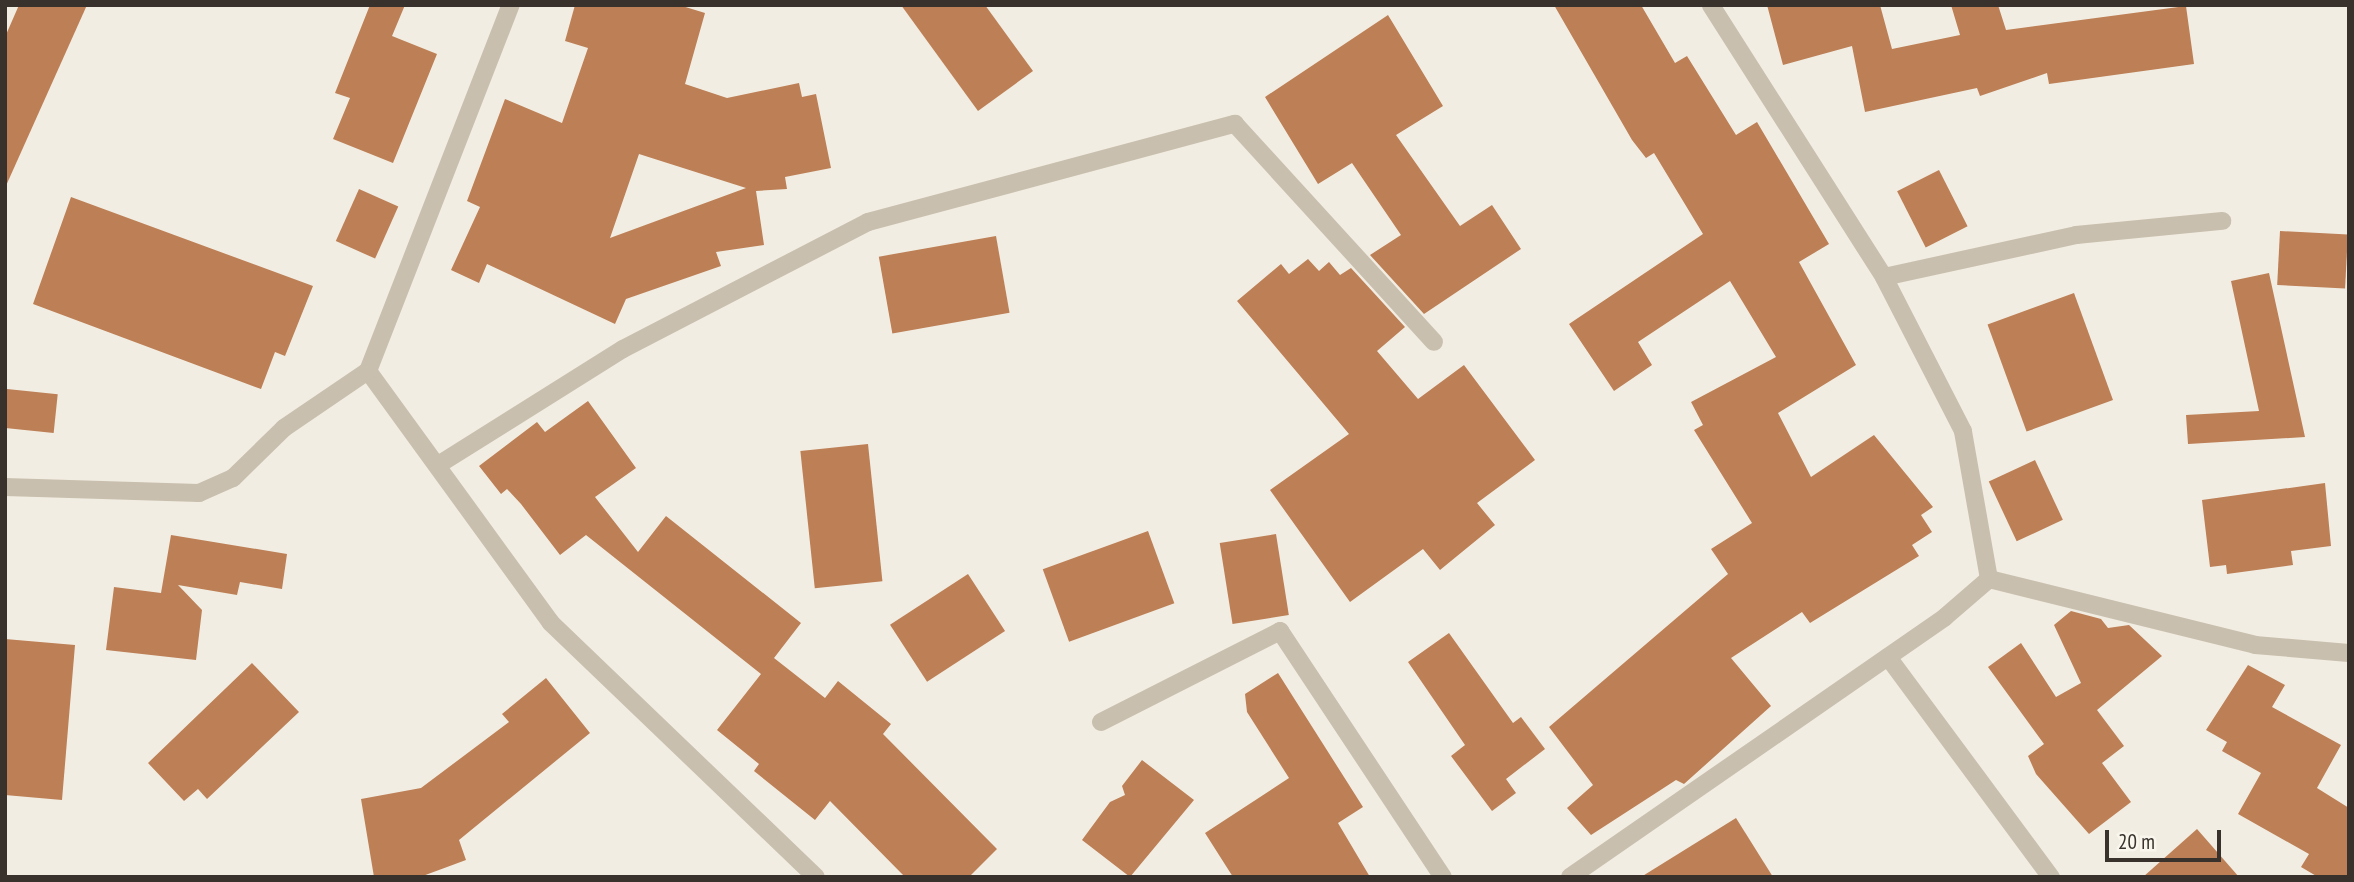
<!DOCTYPE html>
<html>
<head>
<meta charset="utf-8">
<style>
	body { margin:0 }
	#map { position:relative; width:2354px; height:882px; overflow:hidden; background:#f2ede2; font-family:"PT Sans Narrow",sans-serif }
	div>[style] { position:absolute }
	[style*='--x'] { left:calc(var(--x)*1px); top:calc(var(--y)*1px); width:calc(var(--w)*1px); rotate:calc(var(--a)*1deg) }
	.building>* { inset:0; background:#bd7f55; transform-origin:0 0 }
	.minor>* { height:18px; margin:-9px; padding:0 9px; transform-origin:9px; border-radius:9px; background:#c9bfae }
	span { translate:-50% -50%; white-space:nowrap; text-align:center; line-height:1.15; -webkit-text-stroke:5px #f9f6ee; paint-order:stroke }
	.frame { position:absolute; inset:0; border:7px solid #39322c; pointer-events:none }
	.scale { position:absolute; left:2105px; top:830px; width:116px; height:32px; box-sizing:border-box; border:4px solid #39322c; border-top:0; padding-left:9px; font-size:21px; line-height:24px; white-space:nowrap; color:#39322c; -webkit-text-stroke:5px #f9f6ee; paint-order:stroke }
</style>
</head>
<body>
<div id="map">
	<div class="building">
		<i style="clip-path:polygon(19px 5px,87px 5px,5px 188px,5px 37px)"></i>
		<i style="clip-path:polygon(370px 5px,405px 5px,392px 36px,437px 54px,393px 163px,333px 139px,350px 98px,335px 93px)"></i>
		<i style="clip-path:polygon(evenodd,575px 5px,679px 5px,705px 13px,685px 84px,727px 98px,799px 83px,802px 97px,816px 94px,831px 168px,785px 177px,787px 189px,756px 191px,764px 245px,716px 252px,721px 266px,626px 299px,615px 324px,487px 264px,479px 283px,451px 270px,480px 207px,467px 201px,505px 99px,562px 123px,588px 48px,565px 41px,575px 5px,639px 154px,746px 188px,610px 238px,639px 154px)"></i>
		<i style="clip-path:polygon(901px 5px,985px 5px,1033px 71px,978px 111px)"></i>
		<i style="clip-path:polygon(1554px 5px,1641px 5px,1675px 63px,1687px 56px,1736px 135px,1757px 122px,1829px 244px,1799px 262px,1856px 365px,1778px 413px,1811px 477px,1874px 435px,1933px 507px,1921px 515px,1932px 532px,1912px 545px,1919px 556px,1810px 623px,1802px 612px,1731px 658px,1771px 706px,1684px 784px,1676px 780px,1591px 835px,1567px 808px,1593px 785px,1549px 727px,1728px 574px,1711px 549px,1752px 523px,1694px 430px,1703px 425px,1691px 402px,1776px 357px,1730px 281px,1638px 342px,1652px 365px,1614px 391px,1569px 324px,1703px 234px,1654px 153px,1646px 158px,1632px 140px)"></i>
		<i style="clip-path:polygon(1767px 5px,1880px 5px,1892px 49px,1960px 35px,1951px 5px,1998px 5px,2006px 30px,2186px 6px,2194px 64px,2049px 84px,2047px 73px,1980px 96px,1977px 88px,1865px 112px,1852px 46px,1783px 65px)"></i>
		<i style="clip-path:polygon(1388px 15px,1443px 106px,1396px 135px,1460px 226px,1492px 205px,1521px 249px,1424px 314px,1370px 255px,1401px 235px,1352px 163px,1318px 184px,1265px 97px)"></i>
		<i style="left:1939px;top:170px;width:63px;height:47px;rotate:63deg"></i>
		<i style="left:359px;top:189px;width:43px;height:57px;rotate:24deg"></i>
		<i style="clip-path:polygon(71px 197px,313px 286px,285px 356px,275px 352px,261px 389px,33px 304px)"></i>
		<i style="left:2280px;top:231px;width:68px;height:54px;rotate:3deg"></i>
		<i style="left:996px;top:236px;width:78px;height:119px;rotate:80deg"></i>
		<i style="clip-path:polygon(1308px 259px,1319px 271px,1329px 262px,1340px 275px,1351px 268px,1405px 327px,1377px 351px,1418px 399px,1464px 365px,1535px 460px,1477px 503px,1495px 525px,1440px 570px,1423px 549px,1350px 602px,1270px 490px,1349px 434px,1237px 301px,1281px 264px,1289px 274px)"></i>
		<i style="clip-path:polygon(2269px 273px,2305px 437px,2188px 444px,2186px 415px,2259px 411px,2231px 281px)"></i>
		<i style="left:2074px;top:293px;width:114px;height:92px;rotate:70deg"></i>
		<i style="left:7px;top:389px;width:51px;height:39px;rotate:6deg"></i>
		<i style="clip-path:polygon(588px 401px,636px 468px,595px 497px,638px 552px,666px 516px,801px 623px,774px 658px,825px 698px,838px 681px,891px 724px,883px 734px,997px 849px,969px 877px,905px 877px,830px 801px,815px 820px,754px 771px,759px 764px,717px 730px,761px 674px,586px 535px,560px 555px,521px 504px,507px 489px,501px 494px,479px 466px,537px 422px,545px 432px)"></i>
		<i style="left:868px;top:444px;width:138px;height:68px;rotate:84deg"></i>
		<i style="left:2035px;top:460px;width:66px;height:51px;rotate:65deg"></i>
		<i style="clip-path:polygon(2325px 483px,2331px 546px,2291px 551px,2293px 565px,2227px 574px,2226px 565px,2210px 567px,2202px 500px)"></i>
		<i style="left:1148px;top:531px;width:77px;height:112px;rotate:70deg"></i>
		<i style="left:1276px;top:534px;width:82px;height:57px;rotate:81deg"></i>
		<i style="clip-path:polygon(171px 535px,287px 554px,282px 589px,240px 582px,237px 595px,178px 585px,202px 610px,196px 660px,106px 650px,114px 587px,161px 593px)"></i>
		<i style="left:968px;top:574px;width:68px;height:93px;rotate:57deg"></i>
		<i style="clip-path:polygon(2071px 611px,2101px 619px,2108px 628px,2129px 625px,2162px 656px,2097px 710px,2124px 746px,2102px 763px,2131px 802px,2089px 834px,2036px 774px,2028px 756px,2044px 744px,1988px 667px,2021px 643px,2056px 697px,2081px 683px,2054px 625px)"></i>
		<i style="clip-path:polygon(1449px 633px,1513px 723px,1521px 717px,1545px 749px,1506px 779px,1516px 793px,1492px 811px,1451px 756px,1465px 745px,1408px 662px)"></i>
		<i style="clip-path:polygon(5px 639px,75px 645px,62px 800px,5px 795px)"></i>
		<i style="clip-path:polygon(252px 663px,299px 712px,207px 799px,198px 789px,184px 801px,148px 763px)"></i>
		<i style="clip-path:polygon(2248px 665px,2285px 685px,2272px 707px,2341px 745px,2317px 788px,2349px 808px,2349px 877px,2318px 877px,2301px 867px,2309px 854px,2238px 814px,2261px 773px,2222px 751px,2227px 742px,2206px 730px)"></i>
		<i style="clip-path:polygon(1278px 673px,1363px 807px,1338px 823px,1370px 877px,1233px 877px,1205px 833px,1289px 778px,1247px 712px,1245px 694px)"></i>
		<i style="clip-path:polygon(546px 678px,590px 733px,459px 840px,466px 860px,420px 877px,374px 877px,361px 799px,421px 788px,509px 722px,502px 714px)"></i>
		<i style="clip-path:polygon(1142px 760px,1194px 800px,1130px 877px,1082px 840px,1110px 802px,1125px 795px,1122px 786px)"></i>
		<i style="clip-path:polygon(1736px 818px,1773px 877px,1641px 877px)"></i>
		<i style="clip-path:polygon(2197px 829px,2239px 877px,2143px 877px)"></i>
	</div>
	<div class="minor">
		<i style="--x:1884;--y:277;--w:197;--a:-12.3"></i>
		<i style="--x:2076;--y:235;--w:147;--a:-5.5"></i>
		<i style="--x:368;--y:371;--w:311;--a:54"></i>
		<i style="--x:551;--y:623;--w:367;--a:43.8"></i>
		<i style="--x:438;--y:465;--w:218;--a:-32.1"></i>
		<i style="--x:623;--y:349;--w:276;--a:-27.4"></i>
		<i style="--x:868;--y:222;--w:380;--a:-15"></i>
		<i style="--x:1235;--y:124;--w:295;--a:47.6"></i>
		<i style="--x:5;--y:487;--w:194;--a:1.8"></i>
		<i style="--x:199;--y:493;--w:37;--a:-24"></i>
		<i style="--x:233;--y:478;--w:71;--a:-44.4"></i>
		<i style="--x:284;--y:428;--w:102;--a:-34.2"></i>
		<i style="--x:368;--y:371;--w:393;--a:-68.7"></i>
		<i style="--x:1989;--y:579;--w:274;--a:13.9"></i>
		<i style="--x:2255;--y:645;--w:94;--a:4.9"></i>
		<i style="--x:1888;--y:657;--w:274;--a:53.5"></i>
		<i style="--x:1101;--y:722;--w:201;--a:-26.9"></i>
		<i style="--x:1280;--y:631;--w:295;--a:56.5"></i>
		<i style="--x:1570;--y:877;--w:456;--a:-34.7"></i>
		<i style="--x:1945;--y:617;--w:58;--a:-40.8"></i>
		<i style="--x:1989;--y:579;--w:150;--a:-100"></i>
		<i style="--x:1963;--y:431;--w:173;--a:-117.2"></i>
		<i style="--x:1884;--y:277;--w:322;--a:-122.5"></i>
	</div>
	<div class="frame"></div>
	<div class="scale">20 m</div>
</div>
</body>
</html>
